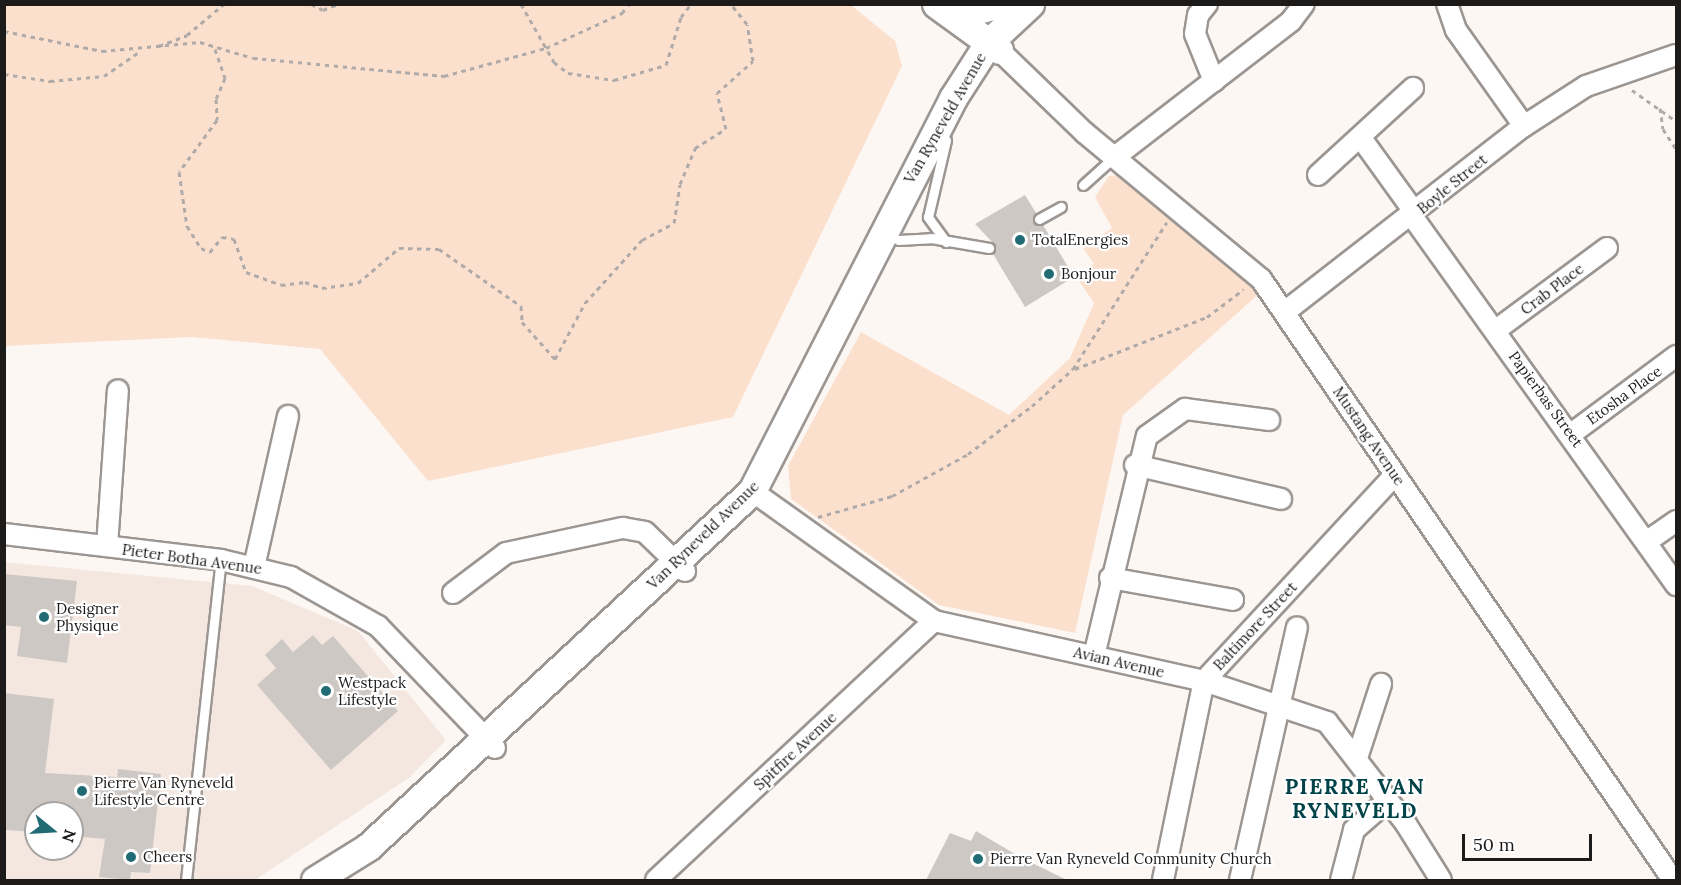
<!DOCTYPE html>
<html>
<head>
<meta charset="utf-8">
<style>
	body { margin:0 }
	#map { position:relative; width:1681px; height:885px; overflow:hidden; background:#fdf7f3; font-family:Lora,serif }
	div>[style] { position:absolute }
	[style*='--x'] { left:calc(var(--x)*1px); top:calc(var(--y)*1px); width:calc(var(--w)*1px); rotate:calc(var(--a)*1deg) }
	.built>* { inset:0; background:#f4e7df }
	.green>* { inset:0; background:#fce0ce }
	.building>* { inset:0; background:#cec8c5 }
	.path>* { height:3px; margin-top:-1.5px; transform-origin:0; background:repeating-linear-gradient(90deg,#b0aba8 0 4.5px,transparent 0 9px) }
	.roads { filter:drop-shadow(2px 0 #9c9693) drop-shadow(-2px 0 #9c9693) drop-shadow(0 2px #9c9693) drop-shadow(0 -2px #9c9693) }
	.lane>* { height:9px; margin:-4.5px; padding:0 4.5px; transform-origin:4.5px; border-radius:4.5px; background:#fff }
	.street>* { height:20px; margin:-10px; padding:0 10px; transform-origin:10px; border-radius:10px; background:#fff }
	.secondary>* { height:27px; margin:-13.5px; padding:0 13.5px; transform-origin:13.5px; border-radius:13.5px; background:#fff }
	.dots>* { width:16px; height:16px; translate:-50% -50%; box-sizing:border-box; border:3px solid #fff; border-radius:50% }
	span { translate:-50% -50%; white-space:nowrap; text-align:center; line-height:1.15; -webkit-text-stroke:4.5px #fff; paint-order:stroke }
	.street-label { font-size:15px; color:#1d1b1a }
	.poi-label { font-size:15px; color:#1d1b1a }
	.left { translate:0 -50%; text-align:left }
	.district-label { font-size:21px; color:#004348; font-weight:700; letter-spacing:1.5px }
	.frame { position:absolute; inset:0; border:6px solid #1d1b1a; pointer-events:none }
	.north { position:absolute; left:24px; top:801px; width:60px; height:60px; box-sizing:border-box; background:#fff; border:2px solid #a5a4a3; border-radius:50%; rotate:108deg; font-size:16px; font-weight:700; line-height:24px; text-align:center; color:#1d1b1a }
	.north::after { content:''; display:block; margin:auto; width:21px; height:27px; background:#216c74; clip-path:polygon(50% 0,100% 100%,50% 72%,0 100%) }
	.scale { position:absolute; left:1462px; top:834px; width:130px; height:27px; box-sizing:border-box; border:3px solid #1d1b1a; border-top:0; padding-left:8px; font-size:18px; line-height:21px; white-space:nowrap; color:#1d1b1a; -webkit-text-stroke:4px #fff; paint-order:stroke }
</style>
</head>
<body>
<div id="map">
	<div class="built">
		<i style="clip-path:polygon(evenodd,4px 562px,252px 586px,358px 631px,446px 740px,410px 777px,255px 880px,5px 880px,4px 562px,36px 813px,72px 813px,72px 849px,36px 849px,36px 813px)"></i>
	</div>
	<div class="green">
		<i style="clip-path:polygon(4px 5px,851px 5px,895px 41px,902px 66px,733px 417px,428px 481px,320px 349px,192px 337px,5px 346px)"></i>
		<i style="clip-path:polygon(1138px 172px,1261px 292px,1123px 415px,1075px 633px,939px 605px,791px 499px,788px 466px,861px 332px,1009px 415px,1070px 358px,1094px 303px,1079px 281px,1094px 264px,1083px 248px,1112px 228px,1095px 197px,1109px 176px)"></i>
	</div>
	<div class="building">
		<i style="clip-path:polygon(1025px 195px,1036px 213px,1033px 223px,1043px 225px,1074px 277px,1025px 307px,993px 254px,995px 245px,975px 224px)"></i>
		<i style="clip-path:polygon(4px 574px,77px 581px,67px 663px,17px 656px,21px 627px,4px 625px)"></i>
		<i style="clip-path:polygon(313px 635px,322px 645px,333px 636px,398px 711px,331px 770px,257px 685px,276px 668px,265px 655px,282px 639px,293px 652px)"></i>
		<i style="clip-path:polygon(4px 693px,54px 699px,45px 773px,117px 777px,118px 769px,161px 774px,150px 873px,131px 872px,130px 880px,99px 877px,105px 839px,72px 836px,72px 813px,36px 813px,36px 832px,6px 830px)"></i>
		<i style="clip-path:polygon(976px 831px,1020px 857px,1067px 880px,926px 880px,950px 833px,971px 841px)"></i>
	</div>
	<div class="path">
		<i style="--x:311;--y:4;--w:13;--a:27"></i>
		<i style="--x:323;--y:10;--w:16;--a:-22"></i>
		<i style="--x:521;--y:4;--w:67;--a:60.4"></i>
		<i style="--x:554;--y:62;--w:18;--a:38"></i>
		<i style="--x:568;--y:73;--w:47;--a:8.7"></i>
		<i style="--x:614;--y:80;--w:54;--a:-16.1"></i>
		<i style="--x:666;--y:65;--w:50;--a:-72.6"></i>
		<i style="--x:681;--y:17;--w:16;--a:-52"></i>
		<i style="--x:4;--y:31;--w:100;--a:11.5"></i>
		<i style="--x:102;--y:51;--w:98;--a:-5.2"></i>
		<i style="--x:200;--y:42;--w:55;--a:16.8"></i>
		<i style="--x:253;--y:58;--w:192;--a:5.4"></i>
		<i style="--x:444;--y:76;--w:106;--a:-15.4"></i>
		<i style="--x:546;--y:48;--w:84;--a:-24.7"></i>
		<i style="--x:622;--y:13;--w:11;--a:-52"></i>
		<i style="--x:159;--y:46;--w:30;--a:-21"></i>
		<i style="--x:187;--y:35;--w:48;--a:-40"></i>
		<i style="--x:215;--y:49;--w:31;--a:71"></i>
		<i style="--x:225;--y:78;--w:23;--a:113"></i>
		<i style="--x:216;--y:99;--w:21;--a:87"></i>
		<i style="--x:217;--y:120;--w:64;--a:126.2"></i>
		<i style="--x:179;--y:172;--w:55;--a:81.6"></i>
		<i style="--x:187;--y:226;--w:26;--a:58"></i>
		<i style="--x:201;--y:248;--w:10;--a:24"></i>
		<i style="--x:210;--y:252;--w:19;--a:-51"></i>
		<i style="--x:222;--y:237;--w:12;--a:9"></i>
		<i style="--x:234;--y:239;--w:35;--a:70"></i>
		<i style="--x:246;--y:272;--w:37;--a:20"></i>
		<i style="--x:281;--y:285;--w:24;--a:-7"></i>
		<i style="--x:305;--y:282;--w:18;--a:19"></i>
		<i style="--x:322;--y:288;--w:36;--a:-8"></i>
		<i style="--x:358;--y:283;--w:54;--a:-40.5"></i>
		<i style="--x:399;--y:248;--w:40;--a:1.4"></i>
		<i style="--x:439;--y:249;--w:100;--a:34.8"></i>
		<i style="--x:521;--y:306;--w:16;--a:86"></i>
		<i style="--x:522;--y:322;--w:50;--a:48.3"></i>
		<i style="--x:555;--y:359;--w:64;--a:-61.8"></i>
		<i style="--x:585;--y:303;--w:85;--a:-47.9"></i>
		<i style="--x:642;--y:240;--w:36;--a:-28"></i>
		<i style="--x:674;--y:223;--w:39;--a:-81"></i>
		<i style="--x:680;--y:184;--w:39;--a:-67"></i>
		<i style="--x:695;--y:148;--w:36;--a:-32"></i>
		<i style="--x:726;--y:129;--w:37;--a:-104"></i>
		<i style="--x:717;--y:93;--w:48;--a:-41.6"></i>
		<i style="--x:753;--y:61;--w:37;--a:-99"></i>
		<i style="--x:747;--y:24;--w:26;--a:-129"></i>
		<i style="--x:4;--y:74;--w:47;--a:8.7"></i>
		<i style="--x:50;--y:81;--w:54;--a:-5.3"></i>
		<i style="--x:104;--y:76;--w:42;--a:-34.4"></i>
		<i style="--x:1632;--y:90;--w:54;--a:35.2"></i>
		<i style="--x:1660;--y:108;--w:21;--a:82"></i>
		<i style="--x:1663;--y:129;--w:24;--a:57"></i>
		<i style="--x:1075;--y:369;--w:142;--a:-21.5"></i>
		<i style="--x:1207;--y:317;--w:46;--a:-37.1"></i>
		<i style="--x:818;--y:517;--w:77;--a:-15.8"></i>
		<i style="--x:892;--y:496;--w:87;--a:-28.9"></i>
		<i style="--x:968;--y:454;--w:80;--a:-36.9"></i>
		<i style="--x:1032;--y:406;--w:55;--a:-42.1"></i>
		<i style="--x:1073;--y:369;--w:174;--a:-57.4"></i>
	</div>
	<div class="roads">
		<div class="lane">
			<i style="--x:1083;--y:185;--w:42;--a:-42.1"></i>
			<i style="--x:1039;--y:219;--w:25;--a:-29"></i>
			<i style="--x:898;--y:240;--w:33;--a:-3"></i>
			<i style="--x:931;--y:238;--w:59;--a:9.8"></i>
			<i style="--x:946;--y:242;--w:31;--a:-126"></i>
			<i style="--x:928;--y:217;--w:79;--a:-76.8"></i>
			<i style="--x:186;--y:880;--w:322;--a:-83.8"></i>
		</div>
		<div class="street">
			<i style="--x:1207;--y:4;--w:14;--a:129"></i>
			<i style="--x:1198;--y:15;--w:19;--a:99"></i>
			<i style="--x:1195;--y:34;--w:51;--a:68"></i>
			<i style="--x:999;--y:50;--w:120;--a:44"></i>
			<i style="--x:1085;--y:133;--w:229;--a:39.7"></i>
			<i style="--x:1261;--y:279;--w:729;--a:55.57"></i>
			<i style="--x:1524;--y:126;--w:74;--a:-32.8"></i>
			<i style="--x:1586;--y:86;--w:95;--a:-19"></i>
			<i style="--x:1361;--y:138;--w:92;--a:54.2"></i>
			<i style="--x:1116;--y:156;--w:221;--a:-37.6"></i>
			<i style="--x:1291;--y:21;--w:21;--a:-53"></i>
			<i style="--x:1318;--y:175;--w:129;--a:-42.5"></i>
			<i style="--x:1412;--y:216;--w:454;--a:54.4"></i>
			<i style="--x:1286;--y:311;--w:301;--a:-37.9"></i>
			<i style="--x:1524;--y:126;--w:118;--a:-125.3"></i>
			<i style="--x:1456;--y:30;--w:28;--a:-109"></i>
			<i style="--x:1496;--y:330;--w:138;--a:-36.5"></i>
			<i style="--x:1571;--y:434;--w:131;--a:-36.6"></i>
			<i style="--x:1135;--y:465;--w:150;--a:13.1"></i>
			<i style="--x:752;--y:491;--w:224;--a:35.5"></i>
			<i style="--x:934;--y:621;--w:277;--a:12.5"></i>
			<i style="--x:1204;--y:681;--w:130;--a:18.4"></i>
			<i style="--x:1327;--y:722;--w:129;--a:52.2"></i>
			<i style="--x:1406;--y:824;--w:66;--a:58"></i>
			<i style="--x:4;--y:534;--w:219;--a:6.8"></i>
			<i style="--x:221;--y:560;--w:72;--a:13.7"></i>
			<i style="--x:291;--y:577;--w:100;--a:29.4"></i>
			<i style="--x:378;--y:626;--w:169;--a:46.2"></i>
			<i style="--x:1649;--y:540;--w:33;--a:-35"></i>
			<i style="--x:107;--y:546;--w:156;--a:-86"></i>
			<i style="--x:254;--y:567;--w:155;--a:-77.3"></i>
			<i style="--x:1110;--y:578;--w:125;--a:10.1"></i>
			<i style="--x:453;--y:593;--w:66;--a:-37"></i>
			<i style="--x:506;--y:553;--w:120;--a:-12.1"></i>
			<i style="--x:623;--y:528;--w:22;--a:10"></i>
			<i style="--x:645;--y:532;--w:56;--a:44.3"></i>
			<i style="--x:1094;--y:656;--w:226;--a:-76.5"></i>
			<i style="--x:1147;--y:436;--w:47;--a:-35.4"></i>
			<i style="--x:1185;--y:409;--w:85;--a:7.5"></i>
			<i style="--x:1357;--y:758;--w:78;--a:-72"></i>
			<i style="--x:656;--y:880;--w:380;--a:-43"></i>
			<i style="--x:1163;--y:880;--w:203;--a:-78.4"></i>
			<i style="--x:1204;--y:681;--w:281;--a:-47.2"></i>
			<i style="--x:1240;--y:880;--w:259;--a:-77.3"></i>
			<i style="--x:1341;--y:880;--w:52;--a:-75.4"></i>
			<i style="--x:1354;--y:830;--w:44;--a:-41.3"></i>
		</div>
		<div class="secondary">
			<i style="--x:936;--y:4;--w:78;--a:36.1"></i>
			<i style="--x:949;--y:4;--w:26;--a:16"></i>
			<i style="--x:974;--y:11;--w:27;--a:-15"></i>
			<i style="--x:315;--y:880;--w:62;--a:-31.9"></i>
			<i style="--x:368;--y:847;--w:524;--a:-42.83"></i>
			<i style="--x:752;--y:491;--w:441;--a:-62.9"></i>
			<i style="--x:953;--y:98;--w:67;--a:-57.3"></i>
			<i style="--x:989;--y:42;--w:56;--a:-42.8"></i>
		</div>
	</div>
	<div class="dots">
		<i style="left:1020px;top:240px;background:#216c74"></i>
		<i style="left:1049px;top:274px;background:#216c74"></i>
		<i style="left:44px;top:617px;background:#216c74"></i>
		<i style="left:326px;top:691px;background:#216c74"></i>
		<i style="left:82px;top:791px;background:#216c74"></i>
		<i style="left:131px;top:857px;background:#216c74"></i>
		<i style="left:978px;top:859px;background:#216c74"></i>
	</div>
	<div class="street-label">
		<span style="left:945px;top:118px;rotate:-60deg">Van Ryneveld Avenue</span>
		<span style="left:1452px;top:184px;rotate:-39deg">Boyle Street</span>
		<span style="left:1552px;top:289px;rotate:-37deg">Crab Place</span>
		<span style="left:1624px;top:395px;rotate:-36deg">Etosha Place</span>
		<span style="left:1546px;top:399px;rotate:54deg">Papierbas Street</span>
		<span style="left:1369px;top:436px;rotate:56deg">Mustang Avenue</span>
		<span style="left:703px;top:535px;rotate:-44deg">Van Ryneveld Avenue</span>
		<span style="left:192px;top:559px;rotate:8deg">Pieter Botha Avenue</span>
		<span style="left:1255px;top:626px;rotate:-47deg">Baltimore Street</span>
		<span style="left:1119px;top:662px;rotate:13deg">Avian Avenue</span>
		<span style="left:795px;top:751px;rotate:-43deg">Spitfire Avenue</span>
	</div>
	<div class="poi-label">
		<span class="left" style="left:1032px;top:240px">TotalEnergies</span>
		<span class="left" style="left:1061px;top:274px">Bonjour</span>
		<span class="left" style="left:56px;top:617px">Designer<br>Physique</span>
		<span class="left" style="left:338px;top:691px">Westpack<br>Lifestyle</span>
		<span class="left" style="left:94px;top:791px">Pierre Van Ryneveld<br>Lifestyle Centre</span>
		<span class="left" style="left:143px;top:857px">Cheers</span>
		<span class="left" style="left:990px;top:859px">Pierre Van Ryneveld Community Church</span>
	</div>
	<div class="district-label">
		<span style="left:1355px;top:799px">PIERRE VAN<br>RYNEVELD</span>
	</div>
	<div class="frame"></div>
	<div class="north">N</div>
	<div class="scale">50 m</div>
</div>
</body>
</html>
